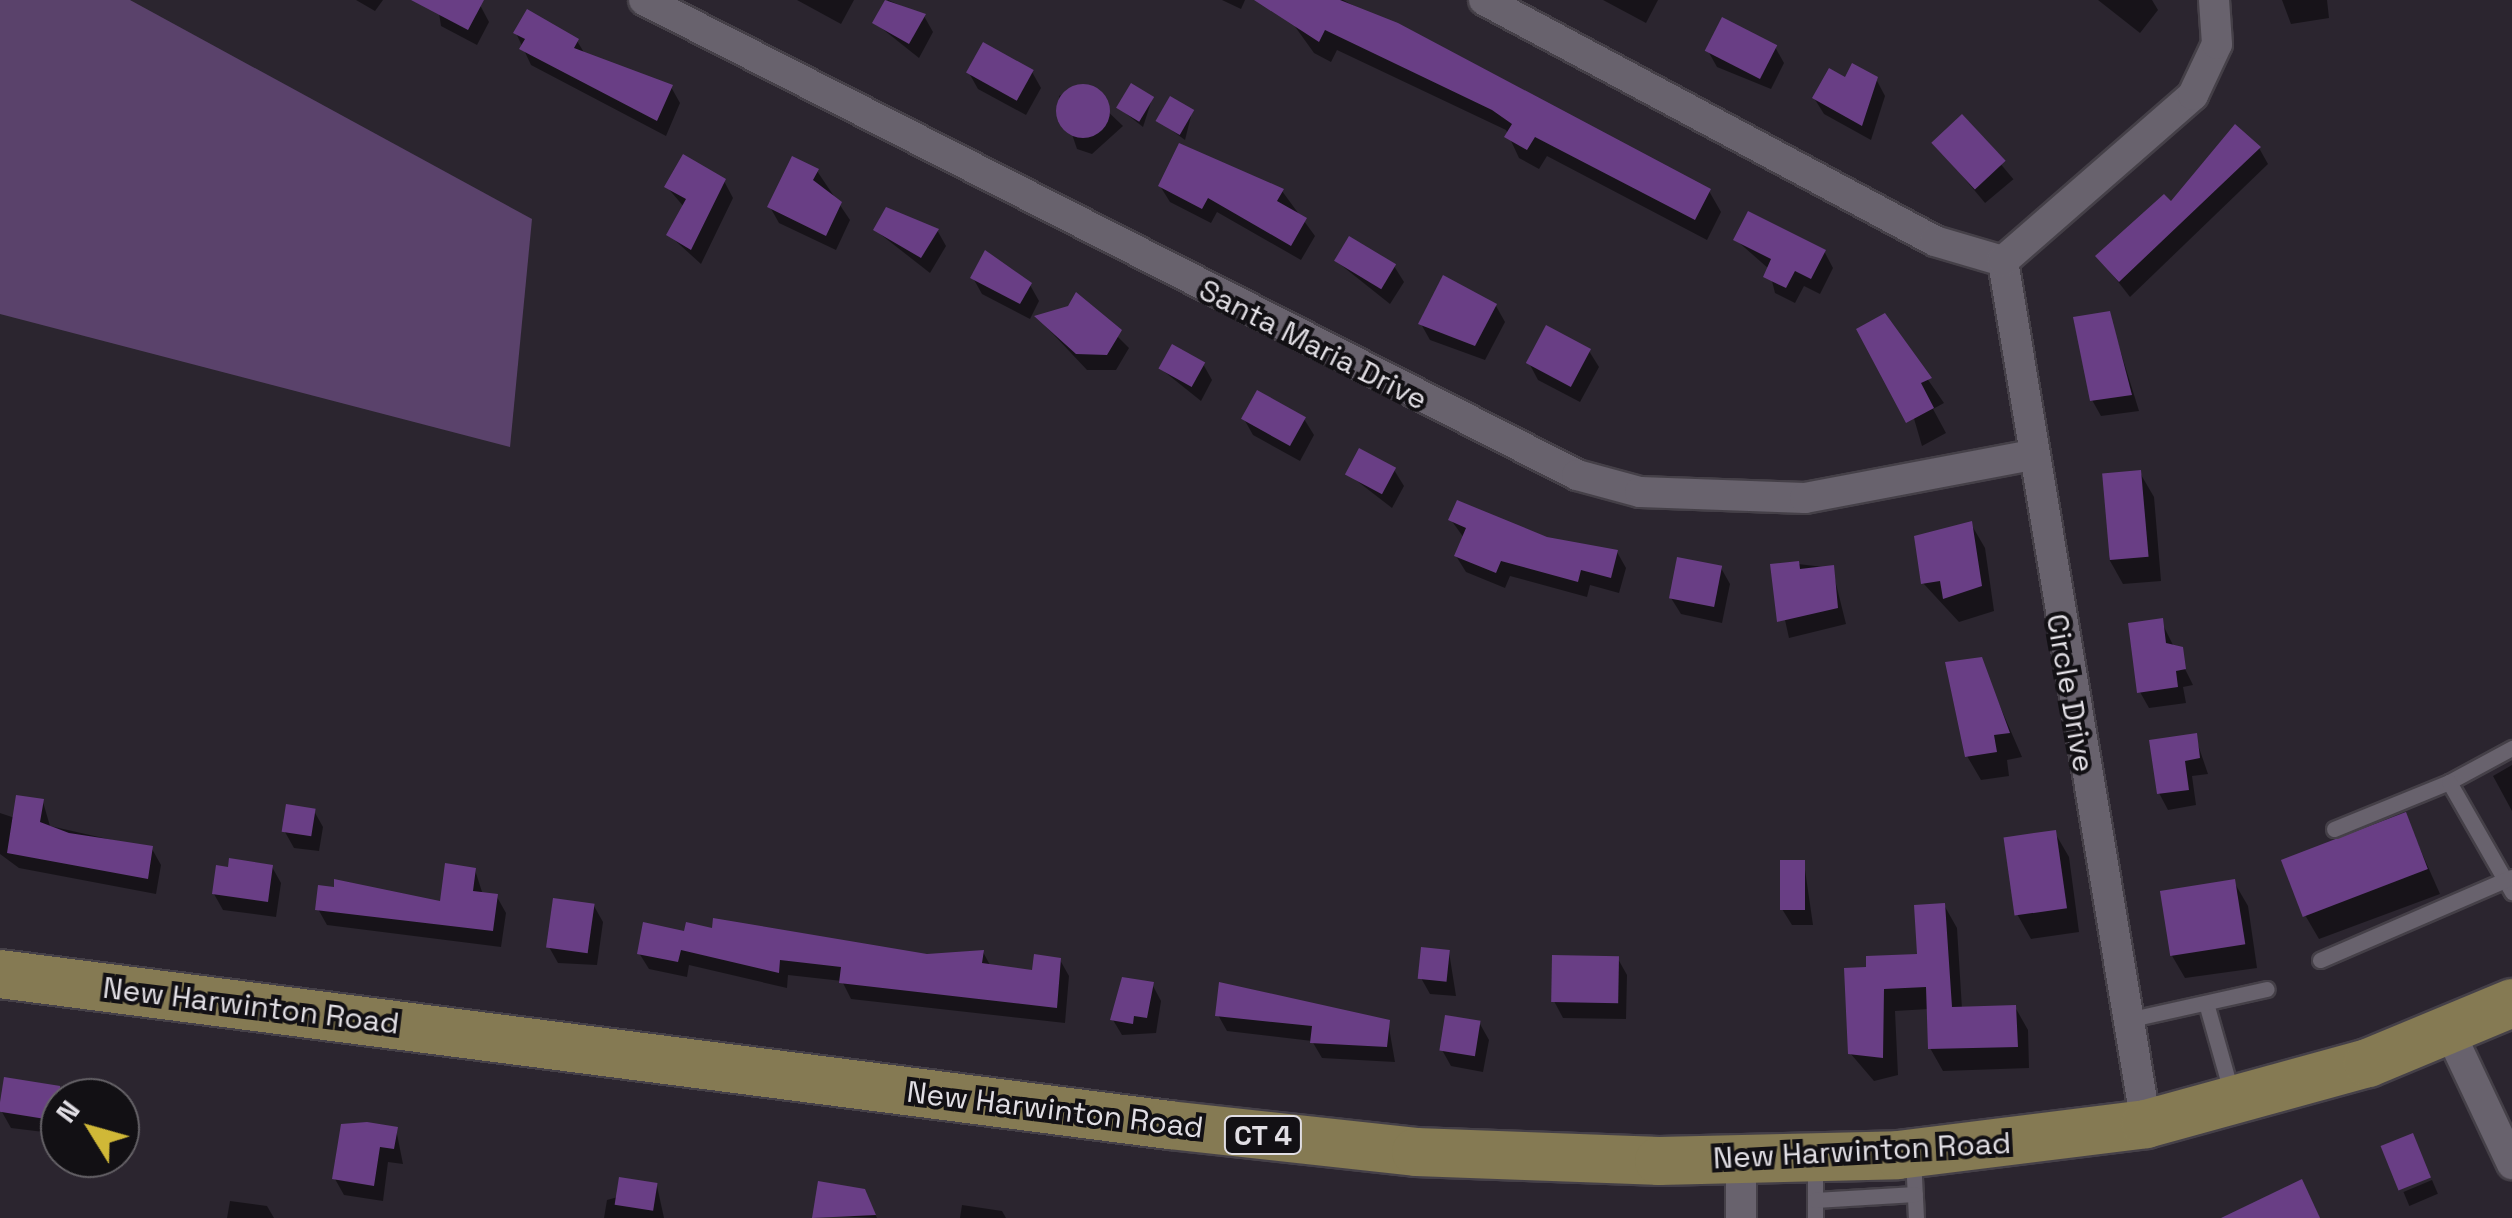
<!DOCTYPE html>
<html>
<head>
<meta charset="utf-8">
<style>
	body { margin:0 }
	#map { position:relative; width:2512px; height:1218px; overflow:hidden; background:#2b252f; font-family:"Space Grotesk",sans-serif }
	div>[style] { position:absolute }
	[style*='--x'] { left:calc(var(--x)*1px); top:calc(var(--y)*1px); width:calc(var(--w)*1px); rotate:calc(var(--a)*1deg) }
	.green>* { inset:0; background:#5a426b }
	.shadow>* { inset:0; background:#0007; transform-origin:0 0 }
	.building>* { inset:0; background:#693e85; transform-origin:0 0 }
	.round { border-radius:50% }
	.roads { filter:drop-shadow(2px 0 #454048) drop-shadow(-2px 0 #454048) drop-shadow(0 2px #454048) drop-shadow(0 -2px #454048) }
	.lane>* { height:15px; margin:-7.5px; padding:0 7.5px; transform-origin:7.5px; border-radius:7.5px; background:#68626d }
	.street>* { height:30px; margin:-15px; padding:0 15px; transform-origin:15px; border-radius:15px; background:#68626d }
	.primary>* { height:48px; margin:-24px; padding:0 24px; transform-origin:24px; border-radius:24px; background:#857a53 }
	span { translate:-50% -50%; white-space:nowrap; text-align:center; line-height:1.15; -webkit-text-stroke:8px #121014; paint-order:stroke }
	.shield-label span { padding:2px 8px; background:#121014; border:2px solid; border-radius:8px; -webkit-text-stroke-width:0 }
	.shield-label { font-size:28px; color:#e1dee4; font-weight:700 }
	.street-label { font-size:30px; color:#e1dee4 }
	.north { position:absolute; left:40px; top:1078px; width:100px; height:100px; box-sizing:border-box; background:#121014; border:2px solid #656267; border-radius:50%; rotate:307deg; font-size:28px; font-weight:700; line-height:40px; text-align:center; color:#e1dee4 }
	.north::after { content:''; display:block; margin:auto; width:35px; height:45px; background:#d0b837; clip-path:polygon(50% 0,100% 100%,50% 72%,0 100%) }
</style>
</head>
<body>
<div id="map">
	<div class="green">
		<i style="clip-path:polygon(0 0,130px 0,532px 219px,510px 447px,0 314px)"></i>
	</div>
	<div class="shadow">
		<i style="clip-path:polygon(356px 0,383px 0,375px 11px)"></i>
		<i style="clip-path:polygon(437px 0,480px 5px,489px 22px,477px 45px,441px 26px)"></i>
		<i style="clip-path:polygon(797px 0,854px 0,841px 24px)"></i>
		<i style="clip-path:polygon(888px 0,924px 16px,933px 32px,919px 58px,875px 23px)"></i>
		<i style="clip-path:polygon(1222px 0,1245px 0,1241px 9px)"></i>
		<i style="clip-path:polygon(1293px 0,1343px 0,1709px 191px,1721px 212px,1707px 240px,1547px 156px,1539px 169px,1519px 158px,1506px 130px,1337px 50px,1331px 62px,1314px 53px,1286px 14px)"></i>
		<i style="clip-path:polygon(1603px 0,1658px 0,1646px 23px)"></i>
		<i style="clip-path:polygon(2098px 0,2152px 0,2158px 10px,2140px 33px)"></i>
		<i style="clip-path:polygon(2282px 0,2327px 0,2329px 18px,2291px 24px)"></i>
		<i style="clip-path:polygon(516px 33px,577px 41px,585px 54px,671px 87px,680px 103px,666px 136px,531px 65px)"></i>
		<i style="clip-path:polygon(1775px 47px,1784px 63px,1771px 89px,1717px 67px,1708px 51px)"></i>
		<i style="clip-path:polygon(1032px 72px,1041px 88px,1026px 115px,978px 89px,969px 73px)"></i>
		<i style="clip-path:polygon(1876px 79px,1885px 96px,1871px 140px,1824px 114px,1814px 98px,1846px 80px)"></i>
		<i style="clip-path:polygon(1081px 86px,1123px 126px,1092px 154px,1077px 149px,1059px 96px)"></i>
		<i style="clip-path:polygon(1152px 99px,1143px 127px,1119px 108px)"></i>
		<i style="clip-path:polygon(1192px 112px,1185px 140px,1159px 121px)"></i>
		<i style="left:1962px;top:118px;width:80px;height:37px;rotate:50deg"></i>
		<i style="clip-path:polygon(2259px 148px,2268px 164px,2130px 297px,2098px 256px)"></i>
		<i style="clip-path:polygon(817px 171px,850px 220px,836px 250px,779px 223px,770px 207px)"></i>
		<i style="clip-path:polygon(724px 181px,733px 198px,701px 264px,669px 235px,684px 207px,667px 187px)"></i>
		<i style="clip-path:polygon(1160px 186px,1282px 191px,1315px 236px,1301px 260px,1217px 212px,1211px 223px,1170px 202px)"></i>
		<i style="clip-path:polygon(875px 230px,937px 230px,946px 246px,930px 273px)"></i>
		<i style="clip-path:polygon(1736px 240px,1824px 251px,1833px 268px,1820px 294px,1804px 286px,1795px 303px,1775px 293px,1769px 269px)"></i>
		<i style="clip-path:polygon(1336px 261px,1394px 266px,1404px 282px,1390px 304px)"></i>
		<i style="clip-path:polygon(973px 278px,1030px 285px,1039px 301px,1030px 319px,982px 294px)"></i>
		<i style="clip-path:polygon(1077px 296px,1129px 348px,1116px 370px,1087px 370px,1038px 318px,1070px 308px)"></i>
		<i style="clip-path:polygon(1496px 306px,1505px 322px,1485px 360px,1430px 340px,1421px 324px)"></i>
		<i style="clip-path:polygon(2109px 314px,2139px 411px,2101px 416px,2092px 400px)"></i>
		<i style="clip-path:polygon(1884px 316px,1944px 403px,1933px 409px,1946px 433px,1922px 446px)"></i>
		<i style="clip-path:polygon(1589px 351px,1599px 367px,1580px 402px,1538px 380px,1529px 363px)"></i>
		<i style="clip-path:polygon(1203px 364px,1212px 380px,1201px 401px,1161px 369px)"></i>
		<i style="clip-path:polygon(1244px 419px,1304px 419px,1314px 435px,1300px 461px,1253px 435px)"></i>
		<i style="clip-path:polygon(1394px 470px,1404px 486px,1392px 508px,1348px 474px)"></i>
		<i style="clip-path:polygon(2140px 473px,2154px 497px,2161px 581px,2123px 584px,2109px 559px)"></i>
		<i style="clip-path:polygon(1451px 520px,1617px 552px,1626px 568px,1619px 593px,1590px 585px,1587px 597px,1510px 576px,1505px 588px,1466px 572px,1456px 556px,1464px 538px)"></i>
		<i style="clip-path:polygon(1971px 524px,1985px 548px,1994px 611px,1959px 622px,1923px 583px)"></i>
		<i style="clip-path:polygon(1798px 564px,1832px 568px,1846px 624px,1789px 638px,1773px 566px)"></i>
		<i style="clip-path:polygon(1721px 568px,1730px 584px,1722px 623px,1681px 614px,1671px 598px)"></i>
		<i style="clip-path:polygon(2161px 621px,2193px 685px,2183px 687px,2186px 703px,2149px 708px,2140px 692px)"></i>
		<i style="clip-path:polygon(1980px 660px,2022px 757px,2007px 760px,2009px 776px,1981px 780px,1967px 756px)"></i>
		<i style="clip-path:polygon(2195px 736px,2208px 774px,2192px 776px,2196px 805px,2168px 810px,2159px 793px)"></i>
		<i style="clip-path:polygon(2512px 765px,2512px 811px,2493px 776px)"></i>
		<i style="clip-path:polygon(43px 802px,50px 826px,152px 849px,161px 865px,156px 894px,19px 868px,0 854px,0 813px,15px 818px)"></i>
		<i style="clip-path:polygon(314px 811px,323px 827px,319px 851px,294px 848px,285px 832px)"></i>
		<i style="clip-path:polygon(2405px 815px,2440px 894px,2319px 939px,2305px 915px)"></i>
		<i style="clip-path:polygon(2055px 833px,2069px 857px,2079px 932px,2031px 939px,2017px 914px)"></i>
		<i style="clip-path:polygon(1804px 863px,1813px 925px,1792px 925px,1782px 909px)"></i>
		<i style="clip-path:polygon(272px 867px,281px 883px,276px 917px,223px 910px,214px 894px)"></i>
		<i style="clip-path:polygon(475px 870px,483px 895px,497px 897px,506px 913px,501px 947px,327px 925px,318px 909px,442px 904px)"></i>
		<i style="clip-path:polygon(2234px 882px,2248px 906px,2257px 968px,2185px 978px,2171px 954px)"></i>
		<i style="clip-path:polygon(1944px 905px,1957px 928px,1962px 1009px,2015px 1007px,2028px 1030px,2029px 1068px,1943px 1071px,1930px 1048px,1929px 1009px,1895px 1011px,1898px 1075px,1874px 1081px,1850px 1053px,1869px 969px,1919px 956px)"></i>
		<i style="clip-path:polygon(594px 906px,603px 922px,597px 965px,558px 963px,549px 947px)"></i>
		<i style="clip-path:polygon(686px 934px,927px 957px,983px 952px,991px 967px,1034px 973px,1060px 960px,1069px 976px,1065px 1023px,851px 999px,842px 981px,788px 975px,787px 988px,689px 965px,687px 977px,649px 969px,639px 953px)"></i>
		<i style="clip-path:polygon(1449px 952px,1456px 996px,1430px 994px,1421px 978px)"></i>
		<i style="clip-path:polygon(1618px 959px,1627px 975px,1626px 1019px,1563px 1018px,1554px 1001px)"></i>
		<i style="clip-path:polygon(1152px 984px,1161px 1001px,1156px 1033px,1122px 1035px,1113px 1020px)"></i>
		<i style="clip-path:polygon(1218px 1015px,1388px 1022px,1395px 1062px,1322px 1058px,1312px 1041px,1227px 1031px)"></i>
		<i style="clip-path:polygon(1480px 1024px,1489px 1040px,1483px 1072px,1451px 1066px,1442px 1050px)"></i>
		<i style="clip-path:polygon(6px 1080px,68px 1089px,60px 1134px,11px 1128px,2px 1112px)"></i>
		<i style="clip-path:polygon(396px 1129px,403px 1164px,388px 1162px,383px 1201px,344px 1195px,335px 1179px)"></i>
		<i style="left:2432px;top:1180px;width:15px;height:31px;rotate:67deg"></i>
		<i style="clip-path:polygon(657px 1186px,664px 1218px,604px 1218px,607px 1200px)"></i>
		<i style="clip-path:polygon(863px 1191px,877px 1218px,815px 1215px)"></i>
		<i style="clip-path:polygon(230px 1201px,267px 1206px,274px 1218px,227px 1218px)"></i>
		<i style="clip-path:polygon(962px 1205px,1002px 1211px,1006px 1218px,960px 1218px)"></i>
	</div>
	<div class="building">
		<i style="clip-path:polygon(411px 0,484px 0,468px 30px)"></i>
		<i style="clip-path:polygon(885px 0,926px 14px,909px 44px,872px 23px)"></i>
		<i style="clip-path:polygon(1254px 0,1340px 0,1398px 23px,1711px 189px,1695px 220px,1535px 137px,1527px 150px,1504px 137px,1512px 124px,1492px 110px,1325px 30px,1319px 42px)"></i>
		<i style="clip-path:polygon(527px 9px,579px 39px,574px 48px,673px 85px,657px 121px,519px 49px,525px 39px,513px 33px)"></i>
		<i style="left:1722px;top:17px;width:62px;height:38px;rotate:27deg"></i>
		<i style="left:983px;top:42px;width:58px;height:35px;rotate:29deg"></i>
		<i style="clip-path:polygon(1852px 63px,1878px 77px,1862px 126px,1812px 98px,1829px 68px,1845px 77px)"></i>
		<i style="left:1131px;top:83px;width:27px;height:29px;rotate:31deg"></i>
		<i class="round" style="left:1056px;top:84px;width:54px;height:54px"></i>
		<i style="left:1170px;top:96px;width:28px;height:29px;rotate:30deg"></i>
		<i style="left:1962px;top:114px;width:64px;height:42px;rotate:47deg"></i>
		<i style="clip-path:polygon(2235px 124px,2261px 147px,2119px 282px,2095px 256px,2164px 194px,2171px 201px)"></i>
		<i style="clip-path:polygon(1179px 143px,1284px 189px,1277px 201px,1307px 218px,1291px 246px,1208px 198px,1202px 209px,1158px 186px)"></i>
		<i style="clip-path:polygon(683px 154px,726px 179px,691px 250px,666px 235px,686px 199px,664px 187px)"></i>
		<i style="clip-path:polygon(792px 156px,819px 169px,813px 180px,842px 202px,826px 236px,767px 207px)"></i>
		<i style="clip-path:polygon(886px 207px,939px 229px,921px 258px,873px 230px)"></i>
		<i style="clip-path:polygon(1748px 211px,1826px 250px,1811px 279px,1795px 271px,1786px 288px,1763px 277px,1771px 259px,1733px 240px)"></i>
		<i style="left:1349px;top:236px;width:55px;height:29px;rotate:31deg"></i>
		<i style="clip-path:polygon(985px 250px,1032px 283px,1020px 304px,970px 278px)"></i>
		<i style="clip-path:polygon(1443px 275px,1497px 304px,1475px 346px,1418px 324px)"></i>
		<i style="clip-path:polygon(1076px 292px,1122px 330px,1107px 355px,1076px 354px,1034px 316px,1068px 306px)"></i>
		<i style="clip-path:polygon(2110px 311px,2132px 395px,2090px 401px,2073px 317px)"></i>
		<i style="clip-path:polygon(1885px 313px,1932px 378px,1921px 383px,1934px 408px,1906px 423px,1856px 329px)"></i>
		<i style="left:1546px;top:325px;width:51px;height:43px;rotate:28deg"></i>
		<i style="left:1172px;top:344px;width:38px;height:28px;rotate:29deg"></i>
		<i style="left:1257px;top:390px;width:56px;height:33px;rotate:29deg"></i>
		<i style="left:1359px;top:448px;width:42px;height:30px;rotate:28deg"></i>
		<i style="left:2141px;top:470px;width:87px;height:39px;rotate:85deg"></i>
		<i style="clip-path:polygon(1457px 500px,1547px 537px,1618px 550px,1611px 578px,1581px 570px,1578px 582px,1501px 561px,1496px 573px,1454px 556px,1466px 528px,1448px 520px)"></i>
		<i style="clip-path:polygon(1972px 521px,1982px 586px,1943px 599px,1940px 581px,1921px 584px,1914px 536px)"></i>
		<i style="left:1677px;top:557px;width:46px;height:42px;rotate:11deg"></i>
		<i style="clip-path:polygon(1799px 561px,1800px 569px,1834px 565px,1838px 608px,1777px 622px,1770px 564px)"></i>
		<i style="clip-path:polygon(2163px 618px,2166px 643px,2183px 647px,2186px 669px,2176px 671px,2178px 687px,2137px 693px,2128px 623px)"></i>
		<i style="clip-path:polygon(1982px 657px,2010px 733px,1994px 735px,1997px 752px,1965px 757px,1945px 662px)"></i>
		<i style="clip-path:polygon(2197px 733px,2200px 758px,2185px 761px,2189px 790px,2157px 794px,2149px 740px)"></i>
		<i style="clip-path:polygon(16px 795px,44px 799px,40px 822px,69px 833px,153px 846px,148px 879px,7px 853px)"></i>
		<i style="left:286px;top:804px;width:30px;height:28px;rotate:9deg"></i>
		<i style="left:2406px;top:812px;width:61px;height:134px;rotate:69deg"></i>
		<i style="left:2056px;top:830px;width:79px;height:53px;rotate:82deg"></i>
		<i style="clip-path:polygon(229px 858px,273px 865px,268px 902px,212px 894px,216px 865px,228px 867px)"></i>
		<i style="left:1780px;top:860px;width:25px;height:50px"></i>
		<i style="clip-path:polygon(445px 863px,476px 868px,473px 891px,498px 894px,493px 931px,315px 910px,318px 885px,334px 887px,334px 879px,440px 901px)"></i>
		<i style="left:2235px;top:879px;width:66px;height:76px;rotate:81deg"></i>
		<i style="left:553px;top:898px;width:42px;height:50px;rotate:8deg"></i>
		<i style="clip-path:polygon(1945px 903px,1952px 1007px,2016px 1005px,2018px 1047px,1928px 1049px,1926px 987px,1884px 989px,1883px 1058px,1848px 1054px,1844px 968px,1866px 967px,1866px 956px,1917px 954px,1914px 905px)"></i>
		<i style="clip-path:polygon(713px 918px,927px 954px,984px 950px,982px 963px,1032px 970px,1034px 954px,1061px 958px,1057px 1008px,839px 983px,841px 967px,780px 960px,779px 973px,681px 950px,678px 962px,637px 954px,643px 922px,684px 931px,686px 922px,712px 928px)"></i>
		<i style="left:1421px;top:947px;width:29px;height:32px;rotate:6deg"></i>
		<i style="left:1552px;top:955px;width:67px;height:47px;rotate:1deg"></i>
		<i style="clip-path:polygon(1122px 977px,1154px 982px,1147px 1018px,1134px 1016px,1133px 1024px,1110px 1020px)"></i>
		<i style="clip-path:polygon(1219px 982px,1390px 1020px,1387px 1047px,1310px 1043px,1312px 1026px,1215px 1016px)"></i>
		<i style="left:1445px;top:1015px;width:36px;height:36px;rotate:9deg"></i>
		<i style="left:4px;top:1077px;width:57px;height:35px;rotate:9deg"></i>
		<i style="clip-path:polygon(367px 1122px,398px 1127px,394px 1149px,380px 1147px,374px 1186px,332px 1179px,341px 1124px)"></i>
		<i style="left:2413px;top:1133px;width:48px;height:35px;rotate:68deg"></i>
		<i style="left:619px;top:1177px;width:39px;height:28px;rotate:9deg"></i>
		<i style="clip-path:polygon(2302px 1179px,2320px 1218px,2221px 1218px)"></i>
		<i style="clip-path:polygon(818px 1181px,865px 1189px,876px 1215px,812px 1218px)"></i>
	</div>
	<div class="roads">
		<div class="lane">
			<i style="--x:2449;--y:782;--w:72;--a:-28.4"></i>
			<i style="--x:2334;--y:829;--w:124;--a:-22.2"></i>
			<i style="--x:2449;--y:782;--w:127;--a:60.2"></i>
			<i style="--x:2320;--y:960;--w:209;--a:-23.4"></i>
			<i style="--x:2206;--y:1003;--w:96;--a:74.2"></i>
			<i style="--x:2127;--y:1020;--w:143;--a:-12.5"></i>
			<i style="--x:1913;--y:1157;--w:61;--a:87.2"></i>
			<i style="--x:1815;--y:1161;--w:57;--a:90"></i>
			<i style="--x:1815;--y:1200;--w:100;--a:-3.4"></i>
		</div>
		<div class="street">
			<i style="--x:644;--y:0;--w:1047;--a:26.98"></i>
			<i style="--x:1577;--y:475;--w:65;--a:15.1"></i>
			<i style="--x:1640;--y:492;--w:165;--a:2.1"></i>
			<i style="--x:1805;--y:498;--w:227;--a:-10.7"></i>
			<i style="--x:1484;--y:0;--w:511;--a:28.12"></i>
			<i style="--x:1935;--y:241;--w:71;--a:16.4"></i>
			<i style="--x:2451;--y:1035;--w:143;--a:64.7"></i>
			<i style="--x:2146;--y:1124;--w:875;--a:-99.41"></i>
			<i style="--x:2003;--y:261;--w:252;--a:-41.1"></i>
			<i style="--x:2193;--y:95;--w:56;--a:-64.8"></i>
			<i style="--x:2217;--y:44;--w:44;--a:-93.9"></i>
			<i style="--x:1741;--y:1159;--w:59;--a:90"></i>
		</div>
		<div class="primary">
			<i style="--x:0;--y:974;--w:1179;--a:7.36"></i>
			<i style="--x:1169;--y:1125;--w:248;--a:6.2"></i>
			<i style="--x:1416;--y:1152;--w:243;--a:2.1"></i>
			<i style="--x:1659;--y:1161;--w:239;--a:-1.4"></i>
			<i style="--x:1898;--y:1155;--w:250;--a:-7.1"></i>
			<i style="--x:2146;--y:1124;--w:230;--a:-15.4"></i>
			<i style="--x:2368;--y:1063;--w:156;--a:-22.6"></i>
		</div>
	</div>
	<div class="shield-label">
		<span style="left:1263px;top:1135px">CT 4</span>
	</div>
	<div class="street-label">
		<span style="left:1313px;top:345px;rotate:27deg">Santa Maria Drive</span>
		<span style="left:2070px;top:693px;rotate:80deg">Circle Drive</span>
		<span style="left:251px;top:1006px;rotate:7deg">New Harwinton Road</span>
		<span style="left:1055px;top:1110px;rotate:7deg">New Harwinton Road</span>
		<span style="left:1862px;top:1151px;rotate:-3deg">New Harwinton Road</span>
	</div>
	<div class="north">N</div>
</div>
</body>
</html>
